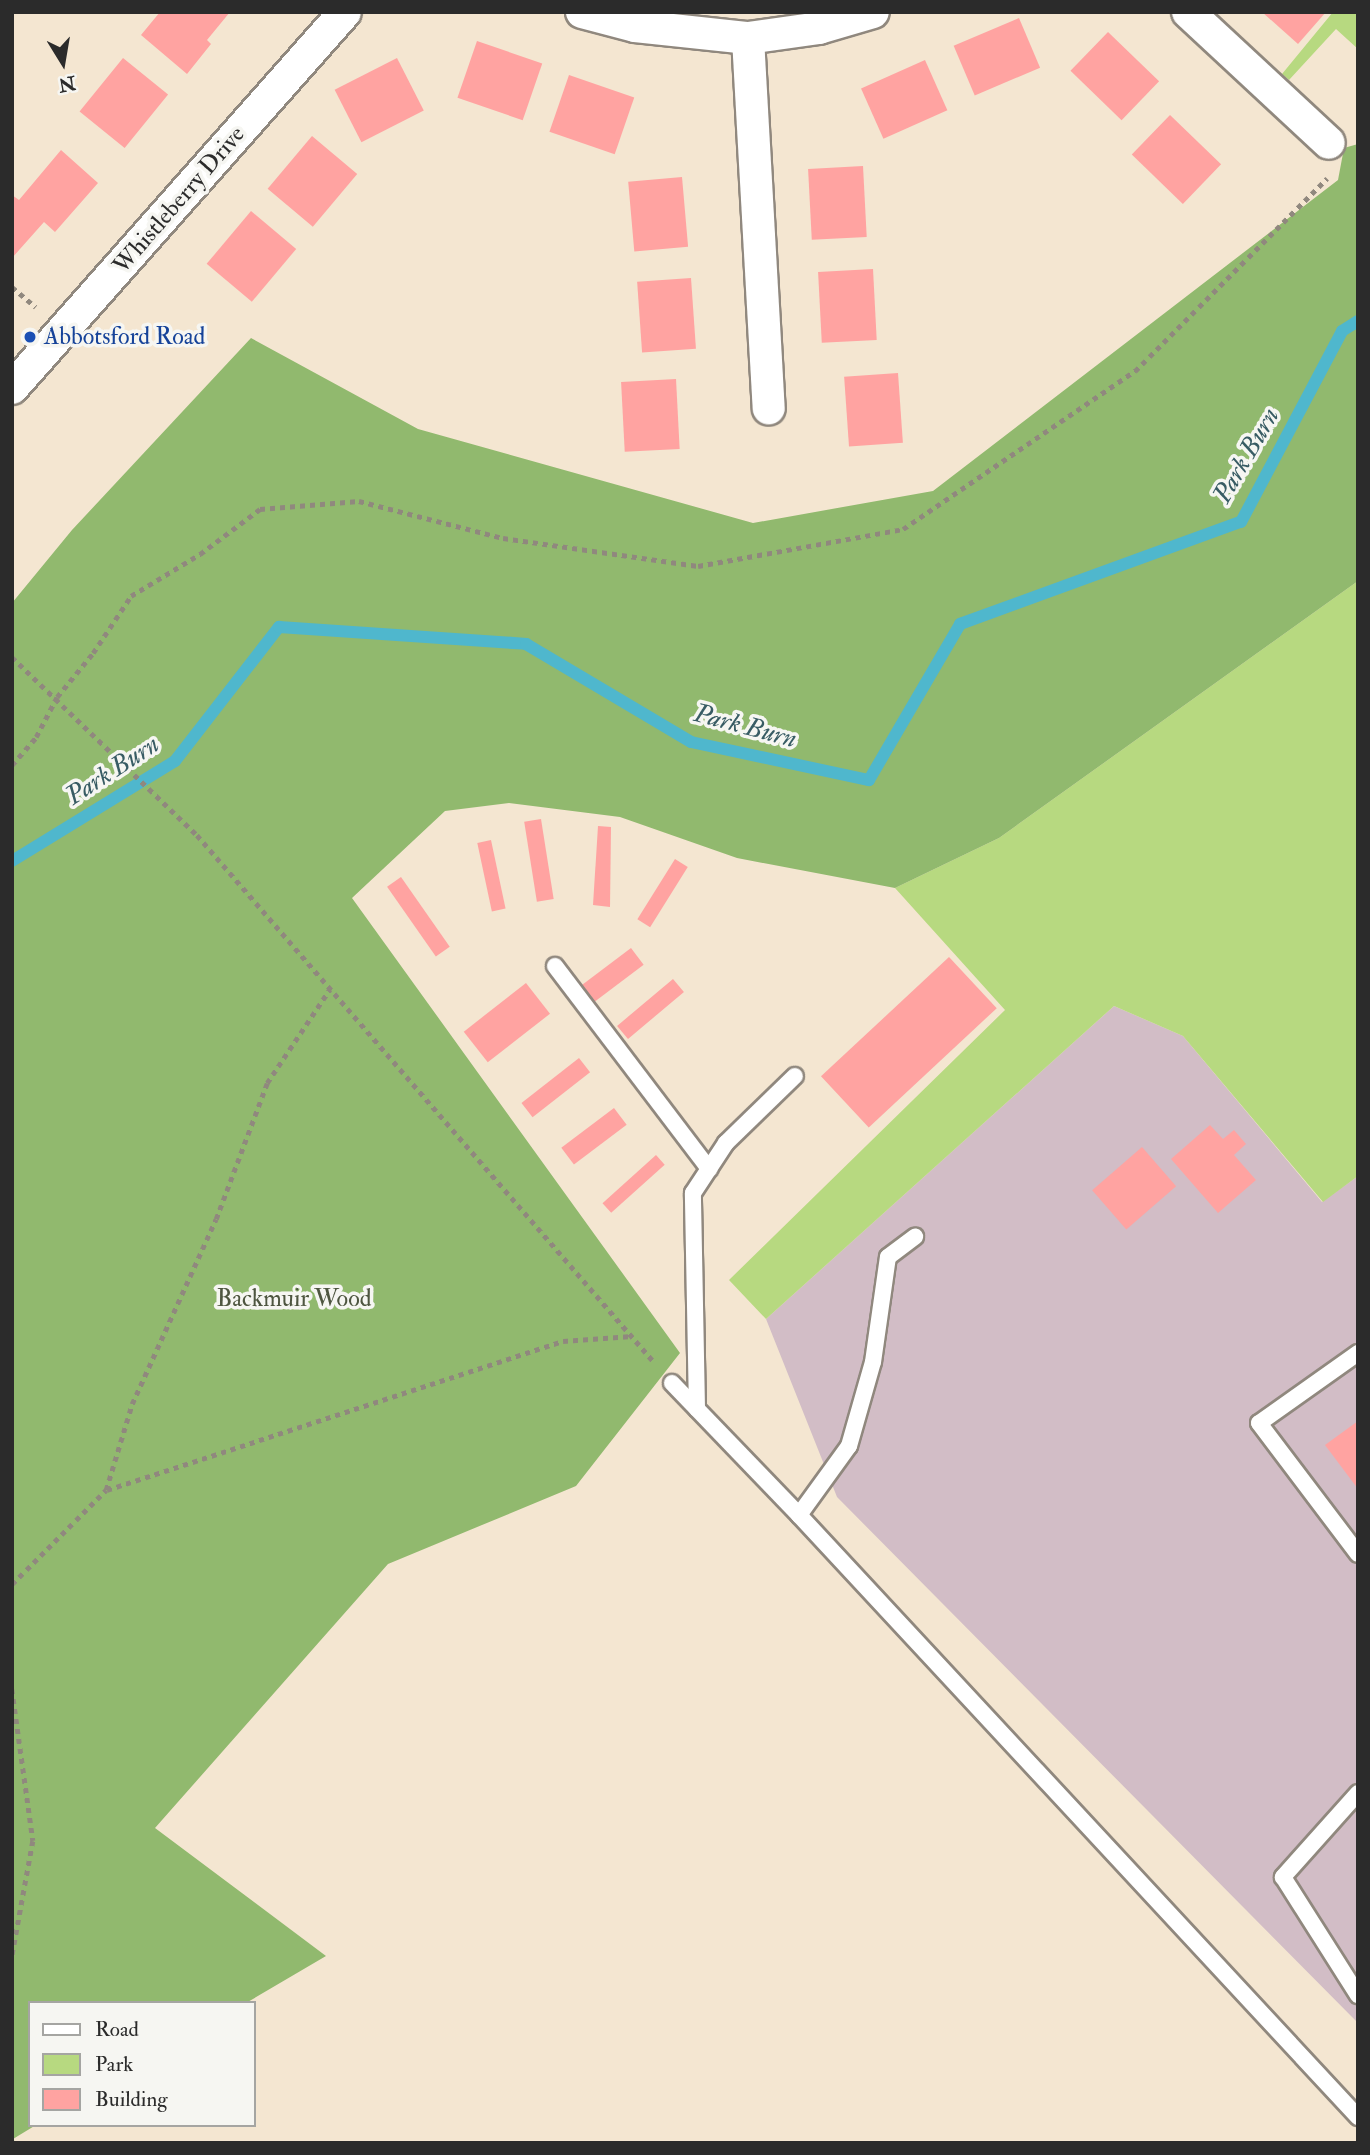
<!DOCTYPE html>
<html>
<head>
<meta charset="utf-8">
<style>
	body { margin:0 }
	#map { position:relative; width:1370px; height:2155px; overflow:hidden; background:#f4e6d1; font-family:"IM FELL Double Pica",serif }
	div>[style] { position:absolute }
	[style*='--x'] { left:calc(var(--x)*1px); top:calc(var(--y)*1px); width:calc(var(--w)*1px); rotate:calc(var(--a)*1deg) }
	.industrial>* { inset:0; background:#d2bdc6 }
	.green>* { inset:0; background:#b7d980 }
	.forest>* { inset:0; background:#91b96e }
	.stream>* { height:12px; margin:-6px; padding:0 6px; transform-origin:6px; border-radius:6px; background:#4fb7cd }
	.building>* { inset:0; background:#ffa3a1; transform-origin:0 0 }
	.path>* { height:4.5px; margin-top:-2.25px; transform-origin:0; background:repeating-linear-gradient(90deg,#90887e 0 5px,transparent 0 10px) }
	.roads { filter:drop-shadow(2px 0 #90887e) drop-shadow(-2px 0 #90887e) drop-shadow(0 2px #90887e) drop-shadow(0 -2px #90887e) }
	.lane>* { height:16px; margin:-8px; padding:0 8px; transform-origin:8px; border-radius:8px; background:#fff }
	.street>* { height:32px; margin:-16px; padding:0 16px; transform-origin:16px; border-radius:16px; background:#fff }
	.dots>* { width:19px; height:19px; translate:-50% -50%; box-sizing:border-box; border:4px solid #f6f6f2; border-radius:50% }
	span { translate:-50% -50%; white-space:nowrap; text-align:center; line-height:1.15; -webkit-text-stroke:7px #f6f6f2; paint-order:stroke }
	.street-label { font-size:24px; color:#2b2b2b }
	.transit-label { font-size:24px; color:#164399 }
	.left { translate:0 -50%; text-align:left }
	.park-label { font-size:24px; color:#4e5640 }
	.water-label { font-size:26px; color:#385c64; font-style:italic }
	.frame { position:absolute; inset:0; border:14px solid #2b2b2b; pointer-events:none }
	.legend { position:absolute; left:28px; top:2001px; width:228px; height:126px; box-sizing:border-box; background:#f6f6f2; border:2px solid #a5a5a2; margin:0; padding:9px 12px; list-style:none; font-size:21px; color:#2b2b2b }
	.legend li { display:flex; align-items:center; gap:14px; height:35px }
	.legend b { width:35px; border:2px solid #a5a5a2 }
	.north { position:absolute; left:28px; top:28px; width:70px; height:70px; -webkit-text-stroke:5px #f6f6f2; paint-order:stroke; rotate:169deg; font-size:19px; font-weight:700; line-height:28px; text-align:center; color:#2b2b2b }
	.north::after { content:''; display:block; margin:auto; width:24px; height:32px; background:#2b2b2b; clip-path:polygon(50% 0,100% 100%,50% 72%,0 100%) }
</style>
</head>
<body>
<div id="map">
	<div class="industrial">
		<i style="clip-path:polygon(1114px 1006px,1183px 1036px,1322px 1202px,1358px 1176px,1358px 2023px,837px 1497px,766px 1319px)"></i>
	</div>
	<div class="green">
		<i style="clip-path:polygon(1333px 12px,1358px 12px,1358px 49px,1336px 29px,1289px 80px,1282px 74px)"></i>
		<i style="clip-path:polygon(1358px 581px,1358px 1176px,1323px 1202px,1183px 1036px,1114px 1006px,766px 1319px,729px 1280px,1005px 1010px,895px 888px,999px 838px)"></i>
	</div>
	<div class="forest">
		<i style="clip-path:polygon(1358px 144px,1358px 581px,999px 838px,895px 888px,737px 858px,620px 817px,509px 803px,445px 811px,352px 898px,680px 1353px,576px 1486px,388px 1564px,155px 1828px,326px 1956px,246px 2003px,30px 2003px,30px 2125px,36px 2125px,13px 2139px,16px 2143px,12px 2143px,12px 603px,72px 530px,251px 338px,418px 429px,753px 523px,933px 491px,1338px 180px,1344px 148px)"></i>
	</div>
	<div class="stream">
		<i style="--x:12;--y:861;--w:191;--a:-31.5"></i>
		<i style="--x:175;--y:761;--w:170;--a:-52.2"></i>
		<i style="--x:279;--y:627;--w:248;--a:3.9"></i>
		<i style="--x:526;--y:644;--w:192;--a:30.7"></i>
		<i style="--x:691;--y:742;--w:182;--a:12.1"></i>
		<i style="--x:869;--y:780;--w:181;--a:-59.7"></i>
		<i style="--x:960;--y:624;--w:299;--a:-20"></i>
		<i style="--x:1241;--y:522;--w:216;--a:-62.1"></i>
		<i style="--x:1342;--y:331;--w:19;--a:-32"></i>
	</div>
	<div class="building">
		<i style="clip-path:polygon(160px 12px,230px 12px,207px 40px,211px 44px,187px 74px,141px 35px)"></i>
		<i style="clip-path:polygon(1262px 12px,1326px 12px,1298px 44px)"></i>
		<i style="left:1019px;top:18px;width:54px;height:71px;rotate:67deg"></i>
		<i style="left:1108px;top:32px;width:71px;height:54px;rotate:44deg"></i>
		<i style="left:477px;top:41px;width:69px;height:60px;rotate:19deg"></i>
		<i style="left:123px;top:58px;width:58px;height:69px;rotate:39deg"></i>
		<i style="left:397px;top:58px;width:59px;height:70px;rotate:63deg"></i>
		<i style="left:925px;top:60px;width:55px;height:70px;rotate:66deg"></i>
		<i style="left:569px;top:75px;width:69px;height:60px;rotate:19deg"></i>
		<i style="left:1170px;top:115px;width:71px;height:55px;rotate:44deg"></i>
		<i style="left:312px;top:136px;width:59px;height:69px;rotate:40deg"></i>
		<i style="clip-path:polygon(61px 150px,98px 183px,55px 232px,44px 222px,12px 258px,12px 195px,19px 200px)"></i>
		<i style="left:863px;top:166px;width:71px;height:55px;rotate:87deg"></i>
		<i style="left:682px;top:177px;width:70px;height:54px;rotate:85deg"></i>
		<i style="left:251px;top:211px;width:59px;height:69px;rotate:40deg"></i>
		<i style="left:873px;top:269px;width:71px;height:55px;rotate:87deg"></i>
		<i style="left:691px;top:278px;width:71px;height:54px;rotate:86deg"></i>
		<i style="left:898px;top:373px;width:70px;height:54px;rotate:86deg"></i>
		<i style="left:676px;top:379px;width:70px;height:55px;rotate:87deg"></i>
		<i style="left:541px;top:819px;width:81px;height:17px;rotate:81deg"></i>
		<i style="clip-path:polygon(598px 826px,611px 827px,610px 907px,593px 905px)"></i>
		<i style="left:491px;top:840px;width:70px;height:14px;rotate:78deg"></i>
		<i style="left:675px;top:859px;width:15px;height:71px;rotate:32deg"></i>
		<i style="left:401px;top:877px;width:85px;height:17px;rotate:55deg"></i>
		<i style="left:631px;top:948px;width:21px;height:66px;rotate:53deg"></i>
		<i style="left:949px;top:957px;width:70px;height:175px;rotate:47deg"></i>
		<i style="left:673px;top:979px;width:17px;height:73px;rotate:50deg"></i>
		<i style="left:526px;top:983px;width:39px;height:79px;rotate:52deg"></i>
		<i style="left:579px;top:1058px;width:18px;height:73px;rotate:52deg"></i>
		<i style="left:614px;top:1108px;width:21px;height:66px;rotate:53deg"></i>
		<i style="clip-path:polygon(1210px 1125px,1223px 1139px,1234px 1130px,1246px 1144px,1234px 1155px,1256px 1180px,1218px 1213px,1171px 1159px)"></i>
		<i style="left:1142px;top:1147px;width:52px;height:66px;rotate:49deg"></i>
		<i style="left:656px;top:1155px;width:13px;height:72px;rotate:48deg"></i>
		<i style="clip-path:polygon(1358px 1421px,1358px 1489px,1325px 1445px)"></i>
	</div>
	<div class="path">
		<i style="--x:12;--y:287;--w:31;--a:40"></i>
		<i style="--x:12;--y:657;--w:257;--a:43.9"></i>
		<i style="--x:197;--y:835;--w:698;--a:49.07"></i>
		<i style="--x:12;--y:765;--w:37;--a:-49"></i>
		<i style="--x:36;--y:737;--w:45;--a:-62.3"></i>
		<i style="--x:57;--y:697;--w:57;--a:-50.7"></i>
		<i style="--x:93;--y:653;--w:69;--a:-56.3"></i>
		<i style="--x:131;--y:596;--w:81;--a:-31.3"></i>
		<i style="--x:200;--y:554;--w:75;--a:-36.9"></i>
		<i style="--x:260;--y:509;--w:99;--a:-4.6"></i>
		<i style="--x:359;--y:501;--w:149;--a:14.4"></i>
		<i style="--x:503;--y:538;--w:197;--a:8.2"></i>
		<i style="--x:698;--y:566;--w:208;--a:-10.2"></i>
		<i style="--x:903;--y:529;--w:281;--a:-34.3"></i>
		<i style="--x:1135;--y:371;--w:272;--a:-45.1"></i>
		<i style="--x:107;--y:1490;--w:480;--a:-18.1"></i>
		<i style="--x:563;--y:1341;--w:69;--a:-4.1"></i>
		<i style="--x:12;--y:1584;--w:133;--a:-45"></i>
		<i style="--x:106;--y:1490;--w:90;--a:-73.2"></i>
		<i style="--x:132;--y:1404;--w:203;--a:-65.6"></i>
		<i style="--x:216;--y:1219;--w:145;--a:-69.4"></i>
		<i style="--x:267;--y:1083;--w:113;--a:-56.2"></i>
		<i style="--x:12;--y:1689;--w:153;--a:82.1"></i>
		<i style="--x:33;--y:1841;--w:117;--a:100.3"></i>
	</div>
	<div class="roads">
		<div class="lane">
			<i style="--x:555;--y:966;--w:255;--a:52.8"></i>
			<i style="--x:1358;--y:1353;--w:121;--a:144.7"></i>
			<i style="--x:1259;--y:1423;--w:164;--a:52.9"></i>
			<i style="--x:672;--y:1383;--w:183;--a:46.1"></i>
			<i style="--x:799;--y:1515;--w:822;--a:47.12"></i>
			<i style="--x:697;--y:1409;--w:216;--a:-91.1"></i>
			<i style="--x:693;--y:1193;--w:60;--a:-56.6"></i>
			<i style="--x:726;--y:1143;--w:96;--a:-44.2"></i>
			<i style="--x:799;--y:1515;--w:85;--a:-54.1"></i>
			<i style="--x:849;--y:1446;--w:87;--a:-74.1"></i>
			<i style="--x:873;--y:1362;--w:106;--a:-81.9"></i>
			<i style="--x:888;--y:1257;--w:34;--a:-37"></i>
			<i style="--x:1358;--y:1793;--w:113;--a:131.8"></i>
			<i style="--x:1283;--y:1877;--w:140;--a:57.6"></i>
		</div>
		<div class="street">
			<i style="--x:582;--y:12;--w:55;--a:14.8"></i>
			<i style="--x:635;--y:26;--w:114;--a:6.1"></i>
			<i style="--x:748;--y:38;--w:72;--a:-8"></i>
			<i style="--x:819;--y:28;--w:56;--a:-16.5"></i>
			<i style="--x:1188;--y:12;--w:192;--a:42.9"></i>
			<i style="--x:748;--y:38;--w:371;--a:86.8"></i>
			<i style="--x:12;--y:388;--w:502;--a:-48.47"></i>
		</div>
	</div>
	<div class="dots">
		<i style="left:30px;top:337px;background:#1a4fb4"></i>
	</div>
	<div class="street-label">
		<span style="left:179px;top:200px;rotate:-49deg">Whistleberry Drive</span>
	</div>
	<div class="transit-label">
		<span class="left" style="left:44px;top:337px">Abbotsford Road</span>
	</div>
	<div class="park-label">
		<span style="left:294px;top:1299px">Backmuir Wood</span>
	</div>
	<div class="water-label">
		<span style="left:1247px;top:456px;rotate:-60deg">Park Burn</span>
		<span style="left:745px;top:727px;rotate:15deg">Park Burn</span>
		<span style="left:113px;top:771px;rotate:-33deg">Park Burn</span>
	</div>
	<div class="frame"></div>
	<ul class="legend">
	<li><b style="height:9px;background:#fff"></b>Road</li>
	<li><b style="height:19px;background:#b7d980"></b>Park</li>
	<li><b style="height:19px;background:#ffa3a1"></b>Building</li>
	</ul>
	<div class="north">N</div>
</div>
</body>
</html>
